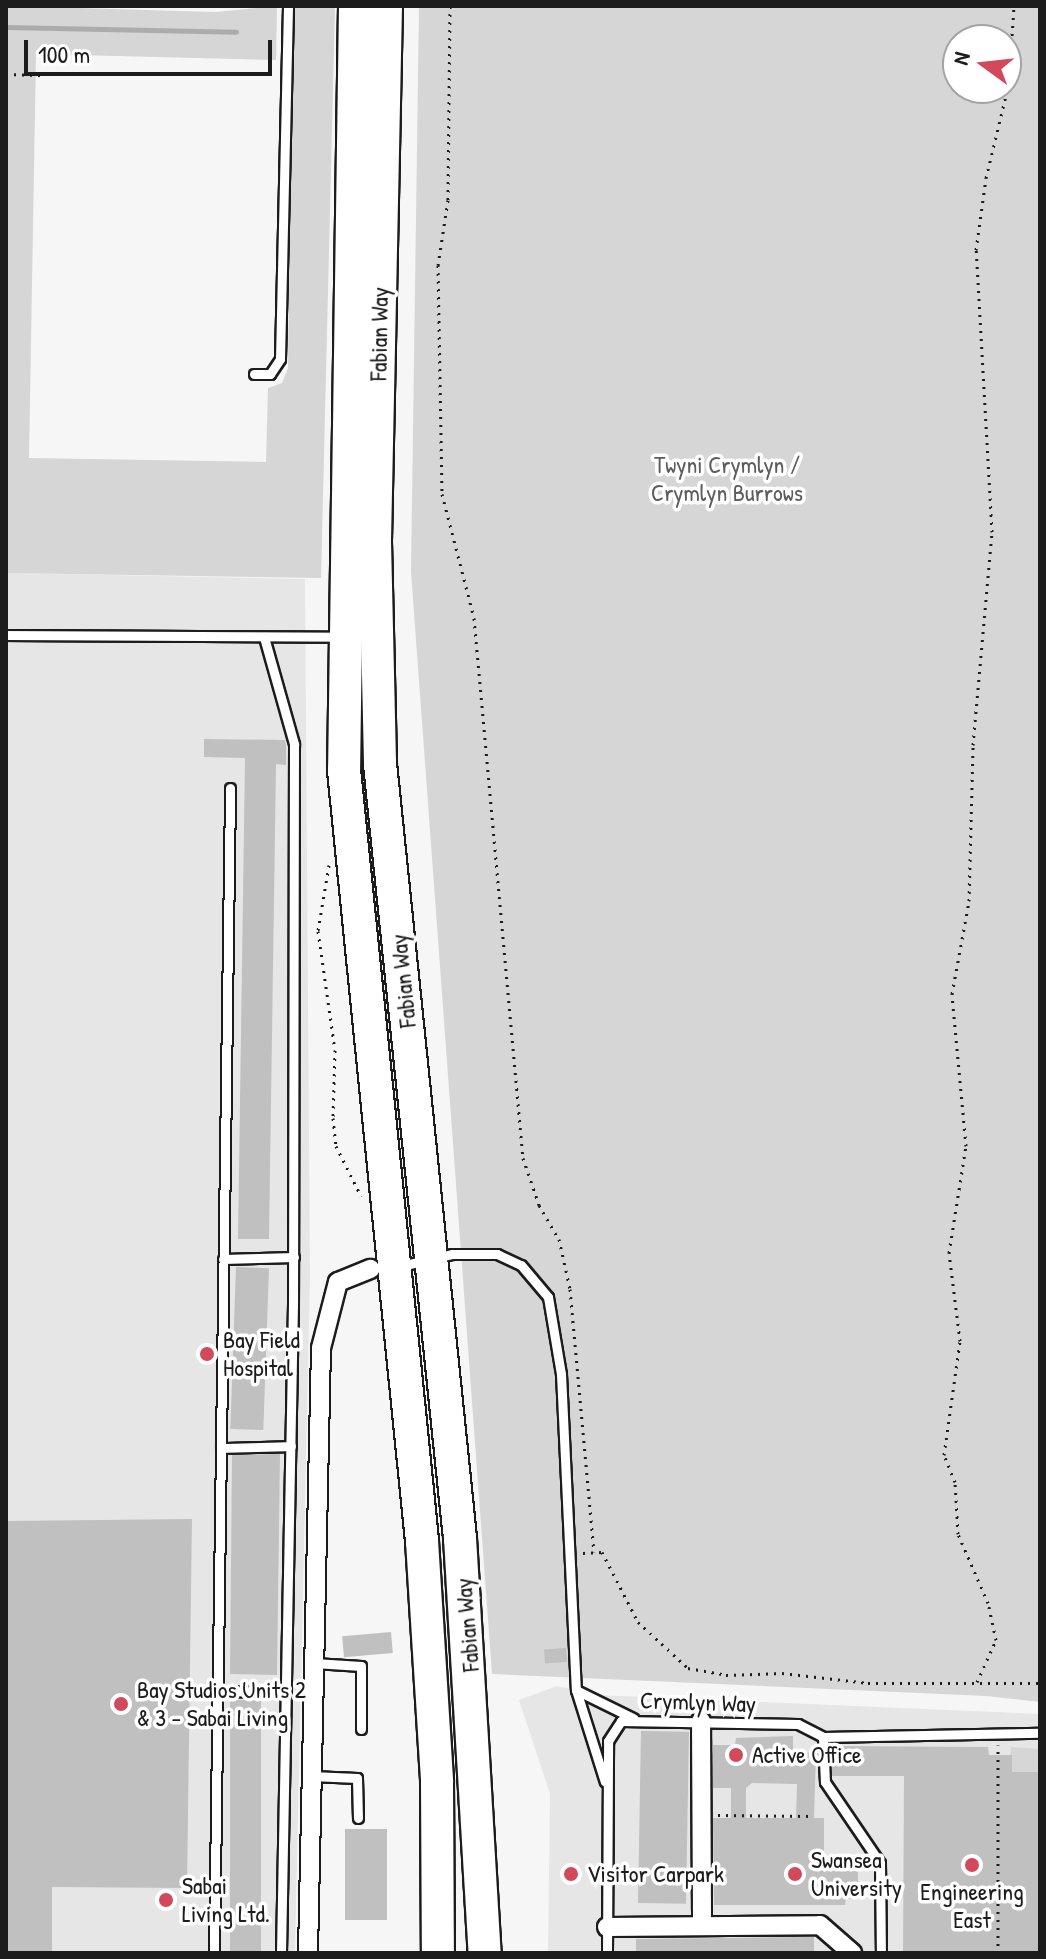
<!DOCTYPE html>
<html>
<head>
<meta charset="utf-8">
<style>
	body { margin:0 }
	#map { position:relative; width:1046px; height:1959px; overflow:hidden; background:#f6f6f6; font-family:"Patrick Hand",sans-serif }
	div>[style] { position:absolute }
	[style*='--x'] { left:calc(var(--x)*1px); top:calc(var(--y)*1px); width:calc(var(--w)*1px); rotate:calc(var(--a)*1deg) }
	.built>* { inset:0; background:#e6e6e6 }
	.green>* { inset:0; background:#d6d6d6; transform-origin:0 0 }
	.stream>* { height:5px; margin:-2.5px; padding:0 2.5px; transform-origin:2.5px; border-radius:2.5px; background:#acacac }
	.building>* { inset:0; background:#c0c0c0; transform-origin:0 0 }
	.path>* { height:3px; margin-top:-1.5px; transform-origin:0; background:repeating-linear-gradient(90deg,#1c1c1c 0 2px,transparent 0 8px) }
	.roads { filter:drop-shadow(2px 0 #1c1c1c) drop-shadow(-2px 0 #1c1c1c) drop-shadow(0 2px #1c1c1c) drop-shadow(0 -2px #1c1c1c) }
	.lane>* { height:9px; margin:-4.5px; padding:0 4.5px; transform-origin:4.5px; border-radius:4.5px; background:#fff }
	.street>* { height:18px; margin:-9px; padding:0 9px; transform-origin:9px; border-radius:9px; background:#fff }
	.highway>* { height:32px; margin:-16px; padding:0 16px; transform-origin:16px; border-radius:16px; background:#fff }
	.dots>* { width:22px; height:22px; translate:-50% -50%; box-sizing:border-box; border:4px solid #fff; border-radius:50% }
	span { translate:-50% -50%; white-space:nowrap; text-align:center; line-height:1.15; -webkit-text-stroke:7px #fff; paint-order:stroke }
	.street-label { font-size:24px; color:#1c1c1c }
	.park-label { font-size:24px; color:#5d5d5d }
	.poi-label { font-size:24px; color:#1c1c1c }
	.left { translate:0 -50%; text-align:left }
	.frame { position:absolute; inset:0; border:8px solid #1c1c1c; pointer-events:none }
	.north { position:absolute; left:942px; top:24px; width:80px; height:80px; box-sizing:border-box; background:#fff; border:2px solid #a4a4a4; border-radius:50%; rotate:285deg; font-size:22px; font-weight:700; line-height:32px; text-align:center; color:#1c1c1c }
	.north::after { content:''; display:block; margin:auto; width:28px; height:36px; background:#d1495b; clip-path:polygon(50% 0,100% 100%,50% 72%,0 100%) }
	.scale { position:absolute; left:24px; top:40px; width:248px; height:36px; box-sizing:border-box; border:4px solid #1c1c1c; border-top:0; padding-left:10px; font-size:24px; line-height:28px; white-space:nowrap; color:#1c1c1c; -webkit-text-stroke:6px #fff; paint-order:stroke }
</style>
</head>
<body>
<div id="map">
	<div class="built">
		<i style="clip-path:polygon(6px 573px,305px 579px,310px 1276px,295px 1953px,6px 1953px)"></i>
		<i style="clip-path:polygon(557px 1686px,597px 1695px,1040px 1714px,1040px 1953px,548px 1953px,550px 1794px,519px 1700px)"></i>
	</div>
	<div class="green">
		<i style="clip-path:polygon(6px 6px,216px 12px,277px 6px,276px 60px,36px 54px,29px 458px,266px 462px,268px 388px,282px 383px,288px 368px,293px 6px,335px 6px,321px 578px,6px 573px)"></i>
		<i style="clip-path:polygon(evenodd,419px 6px,1040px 6px,1040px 1702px,986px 1696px,492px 1674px,411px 572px,419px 6px,958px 40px,1006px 40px,1006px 88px,958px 88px,958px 40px)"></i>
		<i style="left:1011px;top:1747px;width:29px;height:25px;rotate:4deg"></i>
	</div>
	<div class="stream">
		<i style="--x:6;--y:27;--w:230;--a:1.2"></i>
	</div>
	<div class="building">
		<i style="clip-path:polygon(204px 739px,285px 740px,286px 745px,286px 765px,276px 764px,269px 1239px,238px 1239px,245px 758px,204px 757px)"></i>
		<i style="left:236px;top:1267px;width:33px;height:162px;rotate:2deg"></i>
		<i style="clip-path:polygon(275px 1454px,280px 1454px,277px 1675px,230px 1674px,232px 1455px)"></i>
		<i style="clip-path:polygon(192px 1519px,187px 1888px,52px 1887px,52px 1953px,6px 1953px,6px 1521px)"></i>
		<i style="left:391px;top:1632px;width:21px;height:49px;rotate:85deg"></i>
		<i style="left:566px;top:1648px;width:14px;height:22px;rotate:86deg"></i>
		<i style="left:230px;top:1700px;width:31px;height:252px"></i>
		<i style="left:641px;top:1731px;width:48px;height:172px;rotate:1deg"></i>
		<i style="clip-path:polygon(evenodd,793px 1736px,793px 1752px,816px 1753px,814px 1818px,824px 1818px,824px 1867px,858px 1868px,858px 1899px,846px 1899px,845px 1905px,714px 1905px,713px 1818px,731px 1818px,731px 1788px,713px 1788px,713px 1745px,735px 1745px,736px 1738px,793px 1736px,752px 1783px,797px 1784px,796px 1818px,746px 1818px,746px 1788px,752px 1783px)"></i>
		<i style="clip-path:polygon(832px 1746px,988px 1747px,989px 1755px,1012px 1755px,1012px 1772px,1040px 1772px,1040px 1953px,903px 1953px,904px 1776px,832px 1776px)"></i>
		<i style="left:345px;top:1829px;width:42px;height:91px"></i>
		<i style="clip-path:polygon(808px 1937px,814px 1937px,814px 1953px,636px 1953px,636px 1939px)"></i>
	</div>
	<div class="path">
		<i style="--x:450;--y:6;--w:194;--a:90.6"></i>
		<i style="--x:448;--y:200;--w:66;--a:98.7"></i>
		<i style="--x:438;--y:265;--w:229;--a:89"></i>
		<i style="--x:442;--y:494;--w:128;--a:75.5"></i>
		<i style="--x:474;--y:618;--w:542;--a:84.82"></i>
		<i style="--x:523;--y:1158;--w:50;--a:71.2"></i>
		<i style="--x:539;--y:1205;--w:39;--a:60"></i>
		<i style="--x:559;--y:1239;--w:51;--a:77.6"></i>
		<i style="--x:570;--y:1289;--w:264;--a:84.8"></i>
		<i style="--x:6;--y:74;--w:38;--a:2"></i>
		<i style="--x:329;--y:865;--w:67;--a:99.5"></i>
		<i style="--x:318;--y:931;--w:120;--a:81.9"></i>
		<i style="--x:335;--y:1050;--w:68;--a:91.7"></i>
		<i style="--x:333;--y:1118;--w:28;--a:84"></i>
		<i style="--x:336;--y:1146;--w:56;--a:63.4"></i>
		<i style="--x:583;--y:1553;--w:19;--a:-3"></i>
		<i style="--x:602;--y:1552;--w:79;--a:62.8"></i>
		<i style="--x:638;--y:1622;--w:68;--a:42.6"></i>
		<i style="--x:688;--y:1668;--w:39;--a:10"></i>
		<i style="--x:726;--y:1675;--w:56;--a:-2"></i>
		<i style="--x:782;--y:1673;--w:87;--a:6.6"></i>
		<i style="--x:868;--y:1683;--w:172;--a:0"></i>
		<i style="--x:977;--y:1682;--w:46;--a:-65.7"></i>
		<i style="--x:996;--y:1640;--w:38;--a:-102"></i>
		<i style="--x:988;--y:1603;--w:75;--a:-113.5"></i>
		<i style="--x:958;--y:1534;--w:52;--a:-93.3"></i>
		<i style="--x:955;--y:1482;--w:29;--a:-112"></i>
		<i style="--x:944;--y:1455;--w:115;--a:-82"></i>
		<i style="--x:960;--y:1341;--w:89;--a:-97.1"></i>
		<i style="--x:949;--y:1253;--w:108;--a:-81"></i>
		<i style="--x:966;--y:1146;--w:153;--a:-95.3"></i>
		<i style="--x:952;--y:994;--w:95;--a:-79.6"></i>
		<i style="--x:969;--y:901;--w:156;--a:-88.5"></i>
		<i style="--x:973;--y:745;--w:214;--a:-84.9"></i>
		<i style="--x:992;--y:532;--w:282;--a:-93.2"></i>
		<i style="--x:976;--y:250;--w:73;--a:-82.1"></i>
		<i style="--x:986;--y:178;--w:98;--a:-76.4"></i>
		<i style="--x:1009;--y:83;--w:77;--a:-86.3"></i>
		<i style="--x:718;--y:1815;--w:96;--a:0.6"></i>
		<i style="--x:998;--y:1953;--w:208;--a:-90"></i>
	</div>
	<div class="roads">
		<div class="lane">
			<i style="--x:254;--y:374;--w:16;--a:0"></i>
			<i style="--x:270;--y:374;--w:18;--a:-56"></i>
			<i style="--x:280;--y:359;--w:353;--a:-88.7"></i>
			<i style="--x:6;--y:635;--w:336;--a:0.3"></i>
			<i style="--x:264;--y:637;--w:111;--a:74.3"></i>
			<i style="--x:294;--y:744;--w:560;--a:90.1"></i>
			<i style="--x:293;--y:1304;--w:649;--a:91.06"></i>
			<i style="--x:223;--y:1259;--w:71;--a:-1.6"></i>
			<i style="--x:401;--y:1266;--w:52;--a:-13.2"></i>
			<i style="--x:452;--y:1254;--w:45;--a:0"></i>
			<i style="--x:497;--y:1254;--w:26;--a:25"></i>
			<i style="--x:521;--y:1265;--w:42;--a:49.8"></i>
			<i style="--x:548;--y:1297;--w:78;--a:80.4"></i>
			<i style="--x:561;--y:1374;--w:316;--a:87.3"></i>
			<i style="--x:576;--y:1690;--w:64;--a:26.2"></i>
			<i style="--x:221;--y:1448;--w:70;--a:-1.6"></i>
			<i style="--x:314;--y:1663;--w:47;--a:3.7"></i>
			<i style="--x:361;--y:1666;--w:63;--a:90"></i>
			<i style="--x:576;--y:1690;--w:96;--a:72.5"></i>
			<i style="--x:218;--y:1691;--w:68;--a:0.8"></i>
			<i style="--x:823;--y:1737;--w:45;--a:87.5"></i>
			<i style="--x:825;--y:1782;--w:98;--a:55.8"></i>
			<i style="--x:880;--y:1863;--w:90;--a:89.4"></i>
			<i style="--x:311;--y:1776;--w:46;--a:2.5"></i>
			<i style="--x:357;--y:1778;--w:40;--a:88.6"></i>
			<i style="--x:214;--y:1953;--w:1165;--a:-89.21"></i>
			<i style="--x:607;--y:1953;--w:212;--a:-89.7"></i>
			<i style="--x:608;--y:1741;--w:24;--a:-57"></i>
			<i style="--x:621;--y:1721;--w:177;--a:1"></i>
			<i style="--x:798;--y:1724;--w:28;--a:27"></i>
			<i style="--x:823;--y:1737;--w:217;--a:-1.1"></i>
		</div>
		<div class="street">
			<i style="--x:701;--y:1721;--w:205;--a:89.7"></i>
			<i style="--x:607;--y:1927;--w:213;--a:-0.5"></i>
			<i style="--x:820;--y:1925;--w:43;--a:41.2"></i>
			<i style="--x:308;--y:1953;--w:605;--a:-88.77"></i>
			<i style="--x:321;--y:1348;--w:68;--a:-75.6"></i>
			<i style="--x:338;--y:1282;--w:35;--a:-22"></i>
		</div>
		<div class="highway">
			<i style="--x:355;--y:6;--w:764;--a:90.82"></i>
			<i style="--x:344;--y:770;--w:775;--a:84.22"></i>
			<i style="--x:422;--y:1541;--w:241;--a:86.4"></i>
			<i style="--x:437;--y:1782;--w:171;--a:89.7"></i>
			<i style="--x:386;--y:6;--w:536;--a:91.18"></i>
			<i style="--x:375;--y:542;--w:222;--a:88.7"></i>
			<i style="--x:380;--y:764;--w:778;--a:84.1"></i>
			<i style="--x:460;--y:1538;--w:416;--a:86.6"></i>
		</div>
	</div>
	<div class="dots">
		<i style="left:207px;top:1354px;background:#d1495b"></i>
		<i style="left:121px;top:1704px;background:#d1495b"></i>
		<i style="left:736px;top:1755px;background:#d1495b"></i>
		<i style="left:972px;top:1865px;background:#d1495b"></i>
		<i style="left:571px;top:1874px;background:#d1495b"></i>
		<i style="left:795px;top:1874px;background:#d1495b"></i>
		<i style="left:166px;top:1900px;background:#d1495b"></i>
	</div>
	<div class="street-label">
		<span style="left:379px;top:334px;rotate:-89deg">Fabian Way</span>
		<span style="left:403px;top:981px;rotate:-96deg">Fabian Way</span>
		<span style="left:467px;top:1625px;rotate:-95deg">Fabian Way</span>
		<span style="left:698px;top:1702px;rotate:2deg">Crymlyn Way</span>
	</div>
	<div class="park-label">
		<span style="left:727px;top:479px">Twyni Crymlyn /<br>Crymlyn Burrows</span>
	</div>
	<div class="poi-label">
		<span class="left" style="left:223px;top:1354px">Bay Field<br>Hospital</span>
		<span class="left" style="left:137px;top:1704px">Bay Studios Units 2<br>&amp; 3 - Sabai Living</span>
		<span class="left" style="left:752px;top:1755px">Active Office</span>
		<span class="left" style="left:811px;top:1874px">Swansea<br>University</span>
		<span class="left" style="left:587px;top:1874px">Visitor Carpark</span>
		<span class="left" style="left:182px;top:1900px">Sabai<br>Living Ltd.</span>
		<span style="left:972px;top:1906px">Engineering<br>East</span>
	</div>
	<div class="frame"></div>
	<div class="north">N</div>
	<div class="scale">100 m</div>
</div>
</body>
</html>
